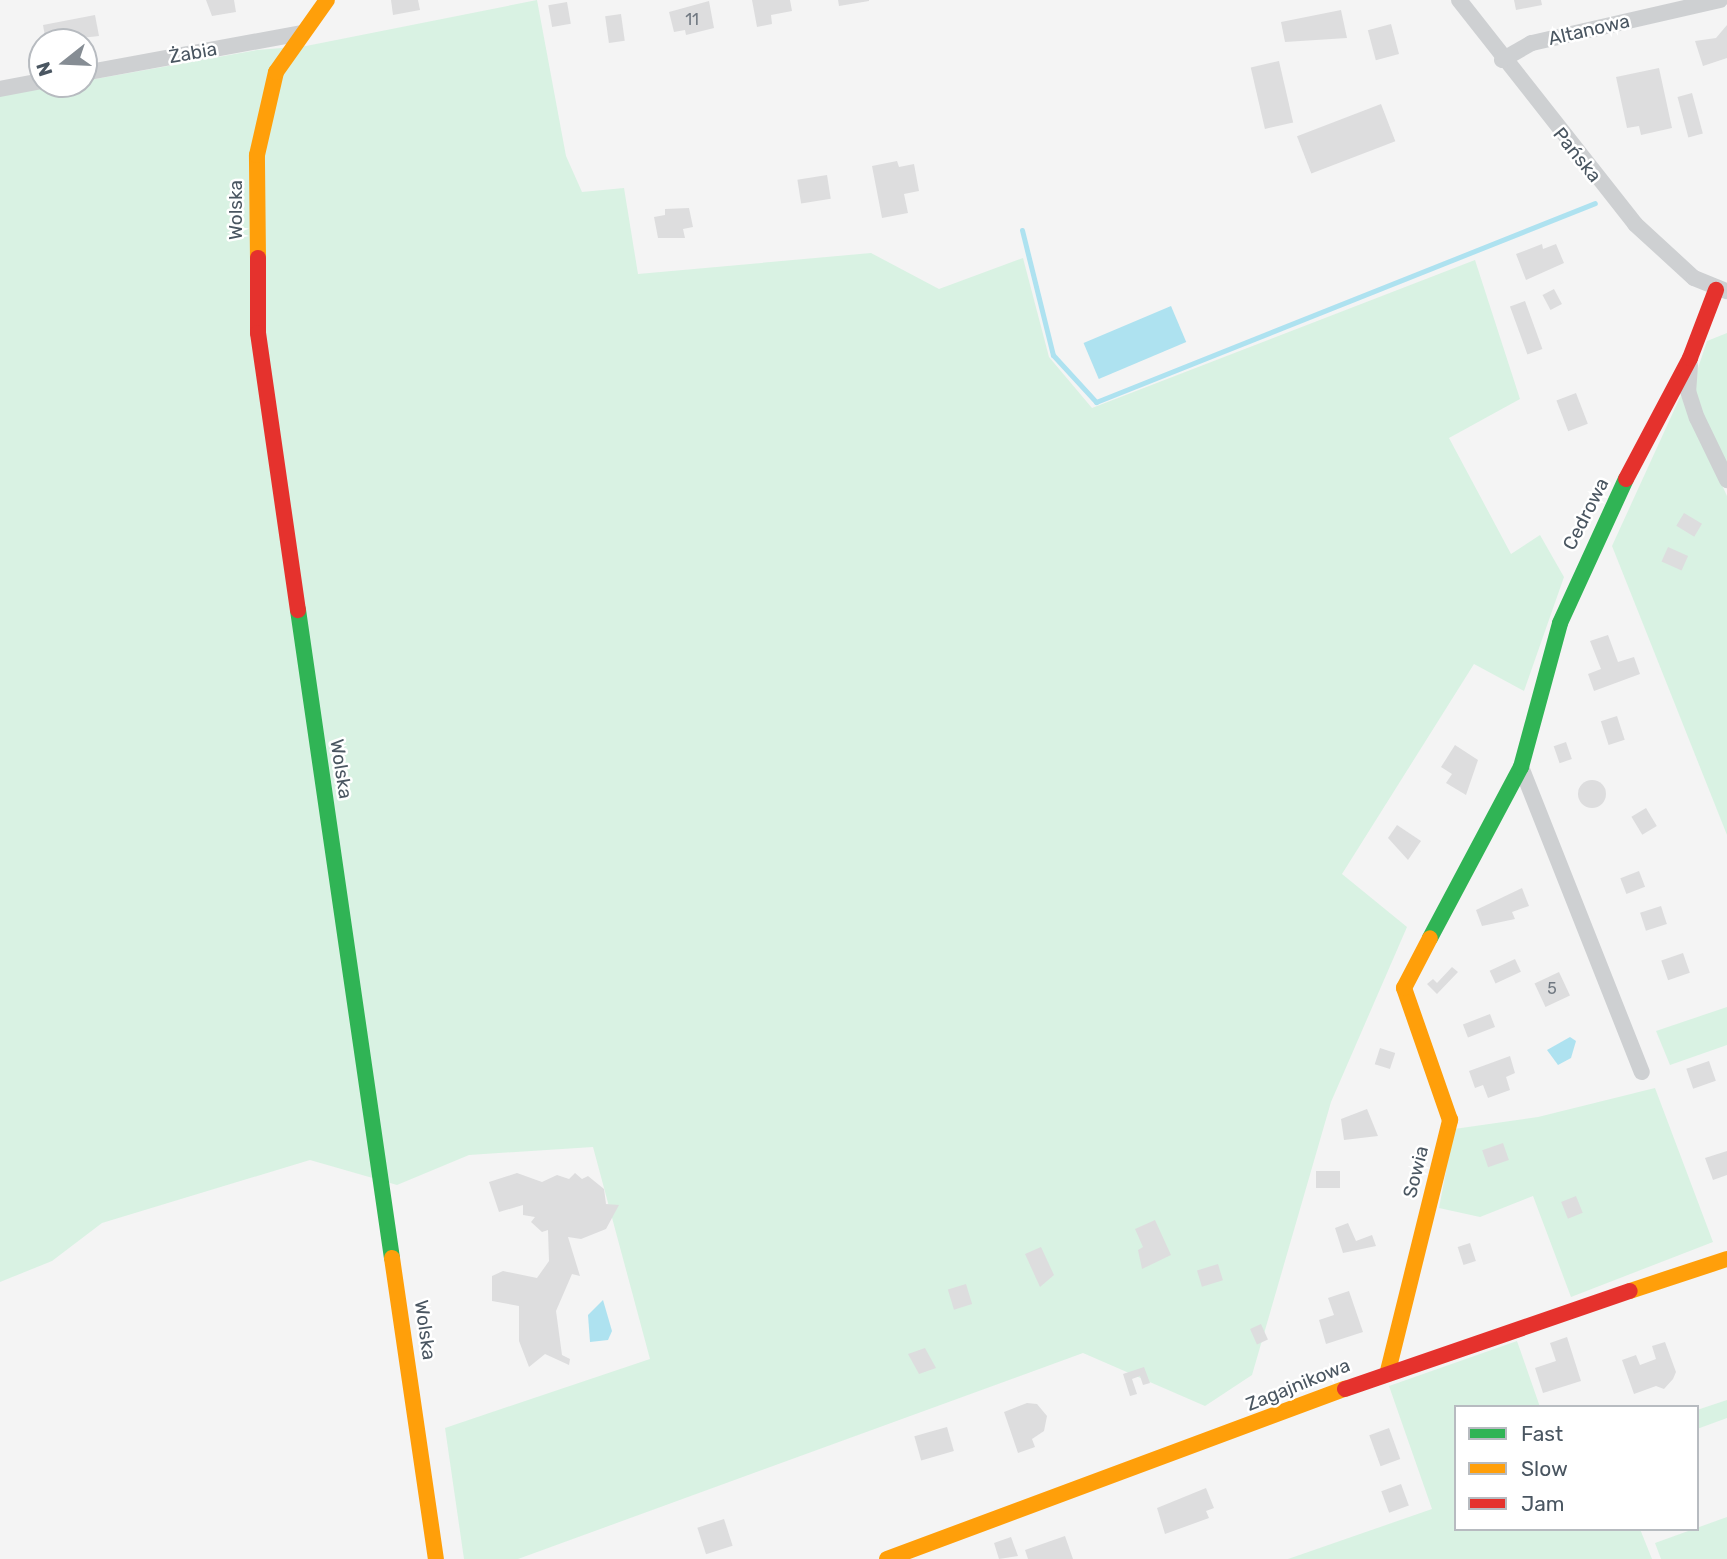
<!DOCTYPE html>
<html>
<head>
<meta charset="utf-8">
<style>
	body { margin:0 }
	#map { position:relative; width:1727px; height:1559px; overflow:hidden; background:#f4f4f4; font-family:Rubik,sans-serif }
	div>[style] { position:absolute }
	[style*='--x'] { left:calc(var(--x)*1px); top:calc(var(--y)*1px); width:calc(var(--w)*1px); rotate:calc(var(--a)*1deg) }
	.green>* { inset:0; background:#d9f2e3 }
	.water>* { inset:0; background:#aee2f0; transform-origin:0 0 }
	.stream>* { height:5px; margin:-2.5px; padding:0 2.5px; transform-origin:2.5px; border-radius:2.5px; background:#aee2f0 }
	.building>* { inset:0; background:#ddddde; transform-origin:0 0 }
	.round { border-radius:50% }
	.street>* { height:16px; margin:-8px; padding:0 8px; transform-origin:8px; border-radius:8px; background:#ced0d2 }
	.fast>* { height:16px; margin:-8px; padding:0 8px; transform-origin:8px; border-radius:8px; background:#30b455 }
	.slow>* { height:16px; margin:-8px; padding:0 8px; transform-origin:8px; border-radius:8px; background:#ff9f0a }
	.jam>* { height:16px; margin:-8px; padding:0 8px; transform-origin:8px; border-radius:8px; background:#e5322d }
	span { translate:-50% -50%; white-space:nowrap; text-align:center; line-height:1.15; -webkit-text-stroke:5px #fff; paint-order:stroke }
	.number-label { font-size:16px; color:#707881 }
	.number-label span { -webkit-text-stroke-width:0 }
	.street-label { font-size:19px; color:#4a5661 }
	.legend { position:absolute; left:1454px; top:1405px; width:245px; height:126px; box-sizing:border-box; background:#fff; border:2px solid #b7bbc0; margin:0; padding:9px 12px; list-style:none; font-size:21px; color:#4a5661 }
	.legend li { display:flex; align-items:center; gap:14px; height:35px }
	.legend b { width:35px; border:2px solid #b7bbc0 }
	.north { position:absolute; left:28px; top:28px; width:70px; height:70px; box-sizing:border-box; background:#fff; border:2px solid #b7bbc0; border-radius:50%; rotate:252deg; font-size:19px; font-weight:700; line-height:28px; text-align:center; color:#4a5661 }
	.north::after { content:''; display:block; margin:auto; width:24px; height:32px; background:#868d94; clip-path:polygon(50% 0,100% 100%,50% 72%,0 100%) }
</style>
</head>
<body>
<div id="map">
	<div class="green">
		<i style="clip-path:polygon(537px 0,566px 156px,582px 192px,624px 188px,638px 274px,871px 253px,939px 289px,1023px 258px,1049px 357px,1092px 408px,1475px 260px,1520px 399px,1449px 438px,1511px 554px,1540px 535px,1564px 577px,1524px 691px,1474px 664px,1342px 874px,1407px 927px,1331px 1102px,1252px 1375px,1205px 1406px,1083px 1353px,518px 1559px,464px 1559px,445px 1428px,650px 1359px,593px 1147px,469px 1155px,397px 1185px,310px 1160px,102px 1223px,52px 1261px,0 1282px,0 96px,257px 50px,306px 46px)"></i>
		<i style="clip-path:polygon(1727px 333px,1727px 474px,1691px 389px,1707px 341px)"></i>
		<i style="clip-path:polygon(1681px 395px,1727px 496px,1727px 835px,1612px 546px)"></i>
		<i style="clip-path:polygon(1727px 1007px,1727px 1045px,1670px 1065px,1656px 1031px)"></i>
		<i style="clip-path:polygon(1655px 1088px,1713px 1242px,1571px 1297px,1533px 1196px,1480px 1217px,1439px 1208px,1454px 1129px,1538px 1117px)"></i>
		<i style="clip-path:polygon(1517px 1341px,1540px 1407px,1456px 1407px,1456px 1529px,1640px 1529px,1652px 1559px,1288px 1559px,1432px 1509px,1389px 1386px)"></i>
		<i style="clip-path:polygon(1727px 1400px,1727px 1418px,1697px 1429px,1697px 1410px)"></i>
		<i style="clip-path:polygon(1727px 1517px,1727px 1559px,1661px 1559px,1655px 1543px)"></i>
	</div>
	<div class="water">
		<i style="left:1171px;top:306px;width:39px;height:95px;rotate:67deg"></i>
		<i style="clip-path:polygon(1570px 1037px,1576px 1041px,1571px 1058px,1558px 1065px,1547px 1050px)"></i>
		<i style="clip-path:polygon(603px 1300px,612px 1331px,608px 1340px,590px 1342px,588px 1315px)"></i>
	</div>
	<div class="stream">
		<i style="--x:1022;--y:230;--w:129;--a:76.1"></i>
		<i style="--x:1053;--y:355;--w:64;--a:47.5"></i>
		<i style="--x:1096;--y:402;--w:537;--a:-21.74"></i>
	</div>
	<div class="building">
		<i style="clip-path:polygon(206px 0,234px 0,236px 12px,212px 16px)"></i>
		<i style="clip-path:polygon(391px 0,418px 0,420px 10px,393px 15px)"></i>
		<i style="clip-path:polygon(752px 0,790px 0,792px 11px,771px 15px,772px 24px,757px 27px)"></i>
		<i style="clip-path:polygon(838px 0,869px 0,869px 1px,839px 6px)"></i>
		<i style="clip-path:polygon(1514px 0,1541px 0,1542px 5px,1516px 10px)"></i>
		<i style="clip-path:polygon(709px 1px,714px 28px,686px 35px,685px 30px,674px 32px,669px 12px)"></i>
		<i style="left:567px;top:2px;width:22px;height:19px;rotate:80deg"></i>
		<i style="clip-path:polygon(1341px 10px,1347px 38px,1285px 42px,1281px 22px)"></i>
		<i style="left:621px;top:14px;width:27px;height:16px;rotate:82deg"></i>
		<i style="clip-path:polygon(95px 15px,99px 36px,46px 42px,43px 25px)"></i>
		<i style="left:1391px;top:24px;width:31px;height:24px;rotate:75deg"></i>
		<i style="clip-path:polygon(1727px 25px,1727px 58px,1703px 66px,1695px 41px,1716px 38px)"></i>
		<i style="left:1279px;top:61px;width:63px;height:29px;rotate:77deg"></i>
		<i style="clip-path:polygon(1659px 68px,1672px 128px,1641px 135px,1639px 126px,1627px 128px,1616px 77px)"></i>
		<i style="left:1692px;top:93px;width:42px;height:15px;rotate:75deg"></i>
		<i style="left:1381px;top:104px;width:40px;height:90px;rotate:69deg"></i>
		<i style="clip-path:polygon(897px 161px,899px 167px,914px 164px,919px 191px,904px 194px,908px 213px,882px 218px,872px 166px)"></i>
		<i style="left:827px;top:175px;width:24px;height:30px;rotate:81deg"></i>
		<i style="clip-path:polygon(689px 208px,693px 227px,683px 229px,685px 238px,658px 238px,654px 217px,665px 215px,665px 209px)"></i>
		<i style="clip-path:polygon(1542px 244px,1543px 249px,1556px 244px,1564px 263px,1526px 280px,1516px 254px)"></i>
		<i style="left:1554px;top:289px;width:17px;height:13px;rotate:62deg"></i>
		<i style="left:1525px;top:301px;width:51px;height:16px;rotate:70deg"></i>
		<i style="left:1576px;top:393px;width:33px;height:21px;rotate:69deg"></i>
		<i style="left:1684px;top:513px;width:21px;height:15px;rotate:31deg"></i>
		<i style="left:1668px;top:547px;width:22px;height:16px;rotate:24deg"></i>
		<i style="clip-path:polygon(1608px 635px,1618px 662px,1634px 657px,1640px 674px,1594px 691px,1588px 674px,1601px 669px,1590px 641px)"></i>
		<i style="left:1617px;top:716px;width:25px;height:17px;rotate:72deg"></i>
		<i style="left:1566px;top:742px;width:18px;height:13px;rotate:71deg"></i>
		<i style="clip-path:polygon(1455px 745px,1478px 760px,1466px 795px,1446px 783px,1452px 774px,1441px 767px)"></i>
		<i class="round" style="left:1578px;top:780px;width:28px;height:28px"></i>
		<i style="left:1646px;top:808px;width:21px;height:17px;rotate:59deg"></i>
		<i style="clip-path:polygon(1397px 825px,1421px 841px,1408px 860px,1388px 838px)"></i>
		<i style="left:1639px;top:871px;width:17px;height:20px;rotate:69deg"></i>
		<i style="clip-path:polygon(1522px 888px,1529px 906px,1512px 912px,1515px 919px,1482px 926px,1476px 910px)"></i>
		<i style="left:1661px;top:906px;width:19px;height:22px;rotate:72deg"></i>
		<i style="left:1683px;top:953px;width:21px;height:23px;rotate:71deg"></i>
		<i style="left:1515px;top:959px;width:14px;height:28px;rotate:65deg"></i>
		<i style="clip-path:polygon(1452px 967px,1458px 972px,1437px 994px,1427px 984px,1433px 979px,1437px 983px)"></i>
		<i style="left:1559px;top:972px;width:26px;height:27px;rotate:65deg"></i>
		<i style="left:1490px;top:1014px;width:14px;height:29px;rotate:69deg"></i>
		<i style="left:1380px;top:1048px;width:16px;height:17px;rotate:18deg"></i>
		<i style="clip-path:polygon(1510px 1056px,1515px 1073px,1506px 1077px,1510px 1090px,1488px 1098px,1483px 1085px,1475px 1088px,1469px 1071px)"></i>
		<i style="left:1709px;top:1061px;width:21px;height:24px;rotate:71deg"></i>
		<i style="clip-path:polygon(1367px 1109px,1378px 1136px,1344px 1140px,1341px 1119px)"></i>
		<i style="left:1503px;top:1143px;width:18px;height:22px;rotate:71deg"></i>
		<i style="clip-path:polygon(1727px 1151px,1727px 1175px,1713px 1180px,1705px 1158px)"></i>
		<i style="left:1340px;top:1171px;width:17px;height:24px;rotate:90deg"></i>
		<i style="clip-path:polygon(517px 1173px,542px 1182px,557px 1175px,569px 1179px,575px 1173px,582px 1179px,588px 1176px,604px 1189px,606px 1204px,619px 1205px,606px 1229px,581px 1239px,568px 1237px,580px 1276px,572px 1274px,556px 1311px,562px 1355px,570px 1359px,569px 1365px,545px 1354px,529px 1367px,519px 1341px,519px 1306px,492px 1301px,492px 1276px,503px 1271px,537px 1278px,549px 1261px,548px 1230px,542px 1232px,531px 1222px,535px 1217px,523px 1215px,523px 1205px,499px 1212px,489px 1182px)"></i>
		<i style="left:1576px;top:1196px;width:18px;height:16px;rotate:68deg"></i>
		<i style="clip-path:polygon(1155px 1220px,1171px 1255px,1142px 1269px,1138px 1250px,1143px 1247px,1135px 1229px)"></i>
		<i style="clip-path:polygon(1348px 1223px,1356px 1241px,1372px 1235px,1376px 1246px,1343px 1253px,1335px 1228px)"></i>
		<i style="left:1470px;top:1243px;width:19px;height:13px;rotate:72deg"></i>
		<i style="clip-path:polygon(1041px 1247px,1054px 1275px,1040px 1287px,1025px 1254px)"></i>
		<i style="left:1218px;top:1264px;width:17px;height:22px;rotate:73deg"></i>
		<i style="left:966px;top:1284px;width:21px;height:19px;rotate:73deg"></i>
		<i style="clip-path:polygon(1349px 1291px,1363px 1332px,1326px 1344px,1319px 1320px,1334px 1315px,1328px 1298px)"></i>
		<i style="left:1261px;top:1324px;width:17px;height:12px;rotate:66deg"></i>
		<i style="clip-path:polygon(1567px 1337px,1581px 1381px,1543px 1393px,1535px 1368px,1556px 1361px,1550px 1343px)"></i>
		<i style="clip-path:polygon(1665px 1342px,1676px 1372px,1673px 1379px,1664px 1389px,1656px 1386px,1634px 1394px,1622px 1360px,1636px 1355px,1640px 1365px,1656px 1359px,1652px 1346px)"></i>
		<i style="clip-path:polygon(925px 1348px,936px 1368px,919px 1374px,908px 1354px)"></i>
		<i style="clip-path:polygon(1144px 1367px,1150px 1383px,1143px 1385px,1140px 1376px,1132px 1379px,1137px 1394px,1130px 1396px,1123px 1374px)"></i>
		<i style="clip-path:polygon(1027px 1403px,1037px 1404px,1047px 1416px,1044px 1431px,1032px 1439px,1035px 1447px,1018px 1453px,1004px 1412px)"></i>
		<i style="left:947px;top:1427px;width:25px;height:34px;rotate:74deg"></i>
		<i style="left:1389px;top:1428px;width:33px;height:21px;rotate:70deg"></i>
		<i style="left:1401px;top:1484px;width:23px;height:21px;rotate:70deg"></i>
		<i style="clip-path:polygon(1206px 1488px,1214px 1508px,1206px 1511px,1209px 1518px,1165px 1534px,1157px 1508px)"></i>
		<i style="left:724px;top:1519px;width:28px;height:28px;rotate:72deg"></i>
		<i style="clip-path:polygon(1065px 1536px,1073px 1559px,1028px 1559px,1025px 1550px)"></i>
		<i style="clip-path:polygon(1011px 1537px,1018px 1556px,999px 1559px,994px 1543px)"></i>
	</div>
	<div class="street">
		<i style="--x:1459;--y:0;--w:285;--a:51.8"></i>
		<i style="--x:1635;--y:224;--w:80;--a:42.5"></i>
		<i style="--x:1694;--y:278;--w:35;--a:22"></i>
		<i style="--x:1502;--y:60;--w:34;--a:-30"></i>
		<i style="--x:1532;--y:43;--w:193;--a:-12.9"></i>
		<i style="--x:84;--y:73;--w:221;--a:-10.4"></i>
		<i style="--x:0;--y:89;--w:43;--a:-10.8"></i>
		<i style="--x:1690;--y:365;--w:26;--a:94"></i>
		<i style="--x:1688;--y:391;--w:28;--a:72"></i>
		<i style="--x:1697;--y:418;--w:69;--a:64.2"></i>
		<i style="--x:1521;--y:767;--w:328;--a:68.4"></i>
	</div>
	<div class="fast">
		<i style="--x:298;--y:610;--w:655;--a:81.75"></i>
		<i style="--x:1430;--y:938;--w:194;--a:-62"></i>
		<i style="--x:1521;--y:767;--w:149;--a:-74.8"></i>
		<i style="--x:1560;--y:623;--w:158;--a:-65.4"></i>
	</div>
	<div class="slow">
		<i style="--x:258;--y:258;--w:103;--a:-90.6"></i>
		<i style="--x:257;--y:155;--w:85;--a:-77.1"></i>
		<i style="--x:276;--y:72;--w:88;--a:-54.7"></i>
		<i style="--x:392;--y:1258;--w:304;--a:81.7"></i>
		<i style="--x:1630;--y:1291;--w:102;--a:-18.3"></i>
		<i style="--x:1388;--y:1371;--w:259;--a:-76.1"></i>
		<i style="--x:1450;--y:1120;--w:140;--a:-109.2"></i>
		<i style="--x:1404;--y:988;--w:56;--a:-62.5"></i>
		<i style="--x:887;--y:1559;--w:489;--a:-20.4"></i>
	</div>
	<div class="jam">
		<i style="--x:258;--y:258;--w:75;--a:90"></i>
		<i style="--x:258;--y:333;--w:280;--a:81.8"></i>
		<i style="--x:1626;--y:479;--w:137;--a:-62.1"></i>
		<i style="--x:1690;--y:358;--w:73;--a:-69.1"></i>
		<i style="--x:1345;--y:1389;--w:301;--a:-19"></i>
	</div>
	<div class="number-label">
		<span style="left:692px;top:20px">11</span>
		<span style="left:1552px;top:989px">5</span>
	</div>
	<div class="street-label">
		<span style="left:1589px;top:30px;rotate:-13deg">Altanowa</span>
		<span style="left:193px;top:53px;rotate:-10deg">Żabia</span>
		<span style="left:1577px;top:155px;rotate:51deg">Pańska</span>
		<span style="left:236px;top:210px;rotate:-90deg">Wolska</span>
		<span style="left:1586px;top:514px;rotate:-63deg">Cedrowa</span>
		<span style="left:341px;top:769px;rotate:81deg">Wolska</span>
		<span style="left:1416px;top:1172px;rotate:-76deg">Sowia</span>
		<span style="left:425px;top:1330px;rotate:82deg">Wolska</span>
		<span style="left:1298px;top:1385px;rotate:-22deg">Zagajnikowa</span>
	</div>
	<ul class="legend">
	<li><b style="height:9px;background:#30b455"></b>Fast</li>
	<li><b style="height:9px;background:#ff9f0a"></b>Slow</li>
	<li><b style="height:9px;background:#e5322d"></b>Jam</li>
	</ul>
	<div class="north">N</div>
</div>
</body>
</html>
